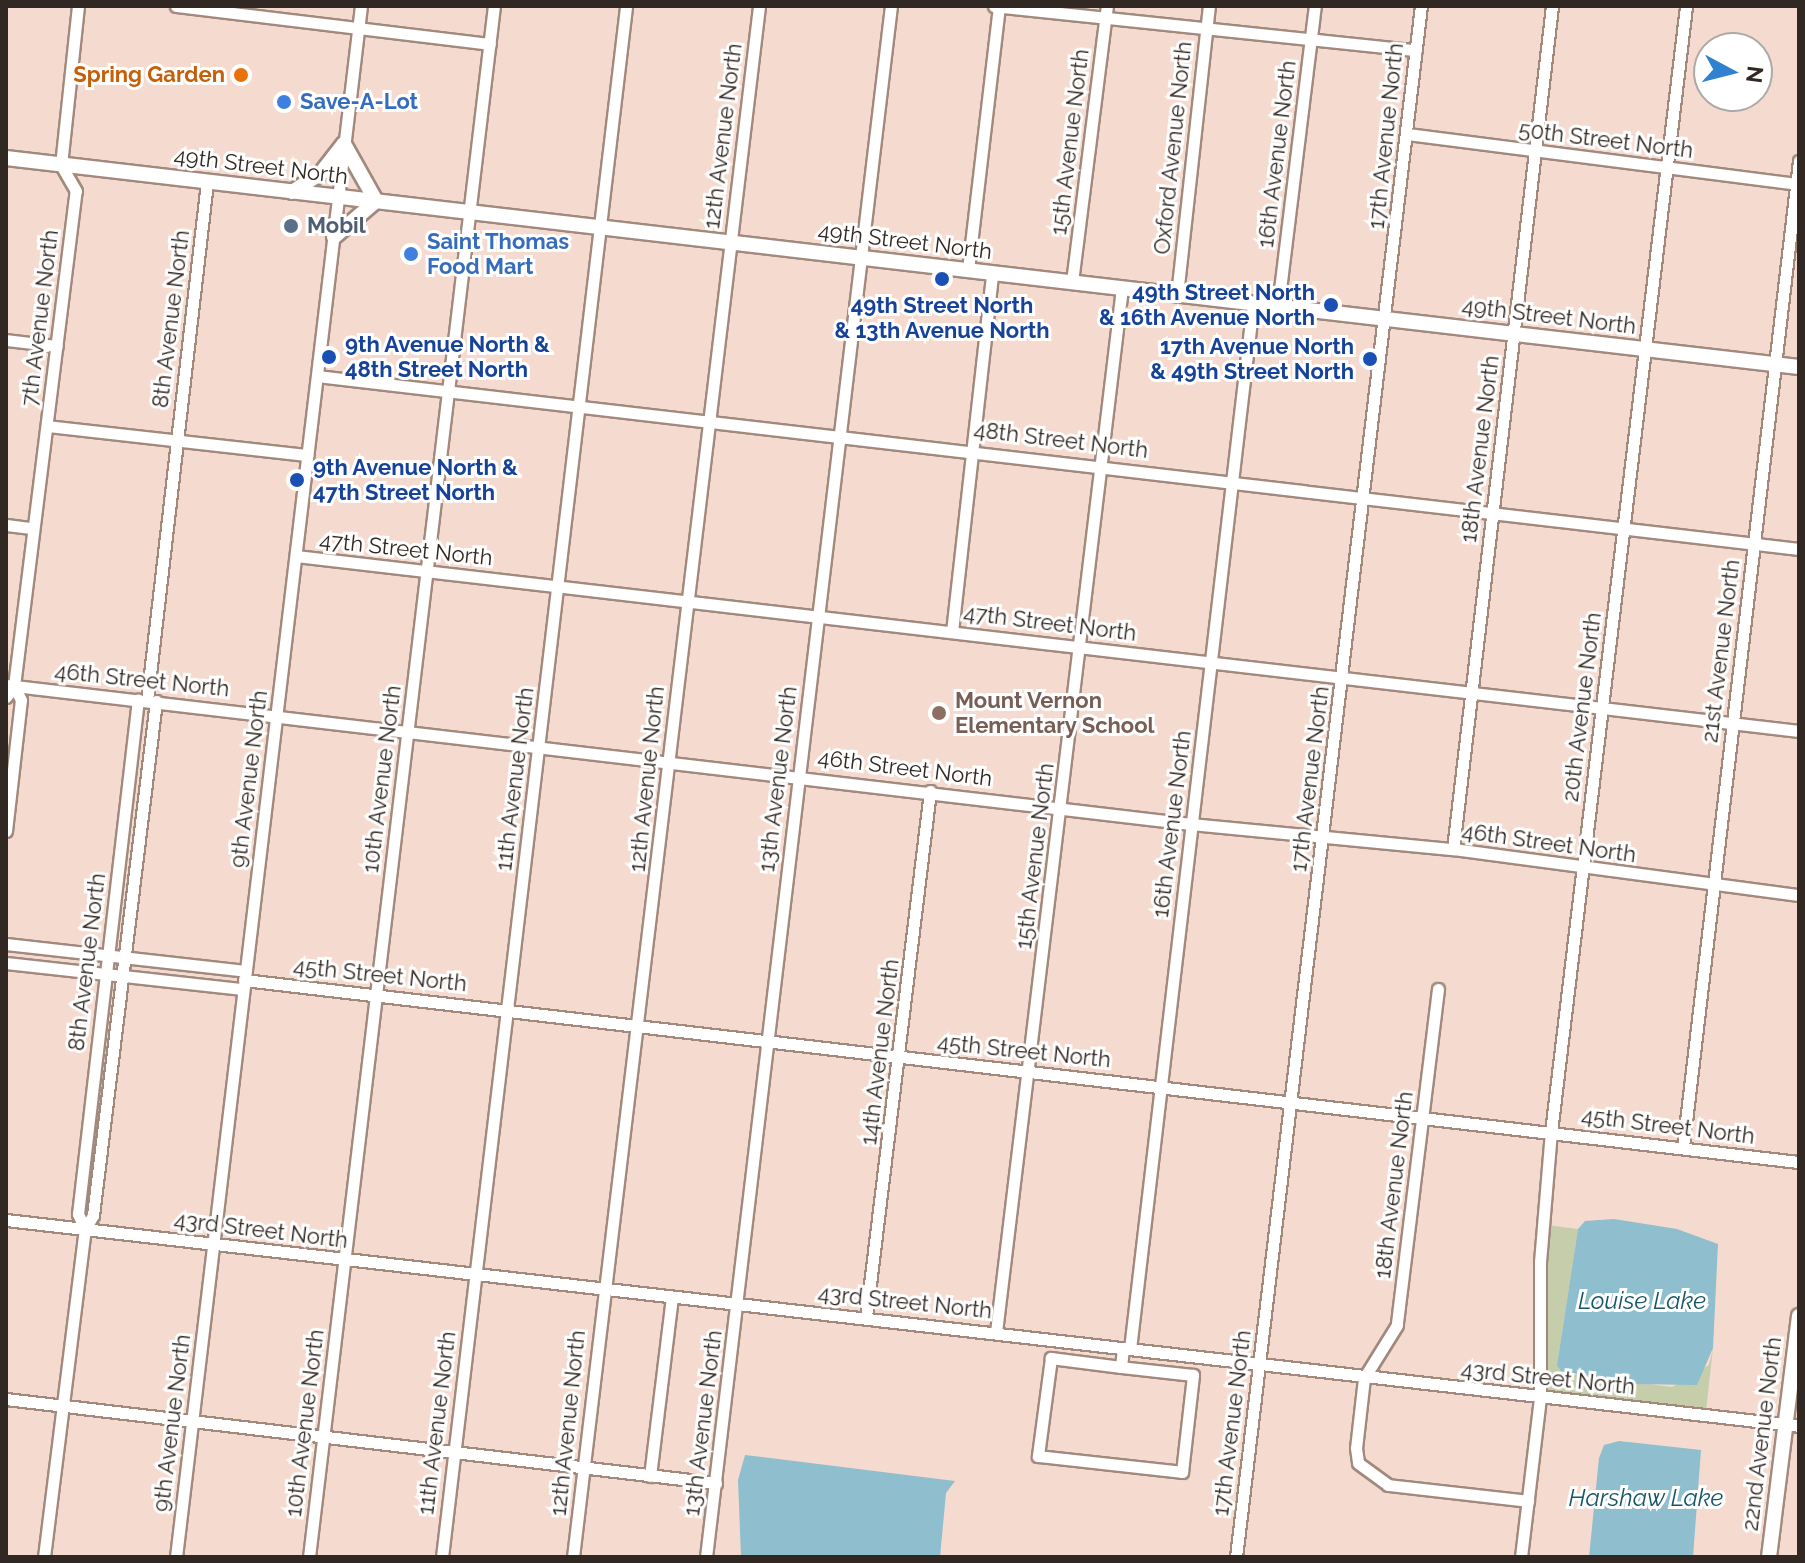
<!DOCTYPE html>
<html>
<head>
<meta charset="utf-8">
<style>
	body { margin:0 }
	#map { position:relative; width:1805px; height:1563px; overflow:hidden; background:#f5dbcf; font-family:Raleway,sans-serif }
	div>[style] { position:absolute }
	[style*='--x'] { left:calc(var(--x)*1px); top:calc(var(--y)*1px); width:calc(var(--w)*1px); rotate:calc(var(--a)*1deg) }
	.green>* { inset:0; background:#c5cdaa }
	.water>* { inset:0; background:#8fbece }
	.roads { filter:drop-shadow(2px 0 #a1897e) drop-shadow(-2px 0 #a1897e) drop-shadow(0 2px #a1897e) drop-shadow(0 -2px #a1897e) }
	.minor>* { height:11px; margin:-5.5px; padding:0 5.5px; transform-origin:5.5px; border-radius:5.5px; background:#fff }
	.major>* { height:14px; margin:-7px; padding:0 7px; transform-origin:7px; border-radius:7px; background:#fff }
	.dots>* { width:22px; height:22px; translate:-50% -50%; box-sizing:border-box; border:4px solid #fff; border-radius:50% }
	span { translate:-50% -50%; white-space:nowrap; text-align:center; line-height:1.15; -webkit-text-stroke:6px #fff; paint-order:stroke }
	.food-label { font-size:22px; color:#c56008; font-weight:700 }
	.right { translate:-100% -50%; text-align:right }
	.shop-label { font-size:22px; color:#366cbe; font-weight:700 }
	.left { translate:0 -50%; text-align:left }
	.street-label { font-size:22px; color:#312823 }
	.service-label { font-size:22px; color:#4e5e75; font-weight:700 }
	.transit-label { font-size:22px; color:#164399; font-weight:700 }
	.education-label { font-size:22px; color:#785e54; font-weight:700 }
	.water-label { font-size:24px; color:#175567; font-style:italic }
	.frame { position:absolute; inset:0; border:8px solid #312823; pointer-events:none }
	.north { position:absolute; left:1693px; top:32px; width:80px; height:80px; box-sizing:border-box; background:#fff; border:2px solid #ada9a7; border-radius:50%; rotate:97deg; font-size:22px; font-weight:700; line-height:32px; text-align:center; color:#312823 }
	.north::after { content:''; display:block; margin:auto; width:28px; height:36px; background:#3082d1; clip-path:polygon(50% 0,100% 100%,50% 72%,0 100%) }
</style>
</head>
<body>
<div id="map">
	<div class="green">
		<i style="clip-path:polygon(1547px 1225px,1578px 1229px,1557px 1365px,1573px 1374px,1672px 1387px,1709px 1365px,1713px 1348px,1706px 1411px,1546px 1390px)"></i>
	</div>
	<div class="water">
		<i style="clip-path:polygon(1614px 1219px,1677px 1229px,1718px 1244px,1713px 1348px,1697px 1385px,1634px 1384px,1561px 1371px,1557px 1365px,1578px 1229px,1585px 1221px)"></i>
		<i style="clip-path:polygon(1619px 1441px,1701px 1450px,1693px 1557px,1589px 1557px,1599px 1458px,1604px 1445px)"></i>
		<i style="clip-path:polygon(745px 1455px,955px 1481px,946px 1493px,940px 1557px,741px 1557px,738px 1480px)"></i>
	</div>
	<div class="roads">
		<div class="minor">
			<i style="--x:176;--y:6;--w:316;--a:6.9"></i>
			<i style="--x:994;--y:6;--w:424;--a:6"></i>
			<i style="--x:1407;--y:134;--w:395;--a:7.3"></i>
			<i style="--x:968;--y:270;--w:266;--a:-83.3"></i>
			<i style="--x:1072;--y:282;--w:278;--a:-82.8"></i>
			<i style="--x:1177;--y:295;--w:291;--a:-83.7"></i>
			<i style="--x:1278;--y:306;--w:302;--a:-83"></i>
			<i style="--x:6;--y:340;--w:51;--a:6.7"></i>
			<i style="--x:317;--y:376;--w:1492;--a:6.66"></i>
			<i style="--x:47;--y:426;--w:262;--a:6.4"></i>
			<i style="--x:6;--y:525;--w:24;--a:7"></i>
			<i style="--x:296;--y:556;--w:1513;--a:6.64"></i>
			<i style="--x:952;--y:632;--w:361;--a:-83.6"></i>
			<i style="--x:6;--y:685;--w:1193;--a:6.69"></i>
			<i style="--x:1191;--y:824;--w:263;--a:5.5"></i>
			<i style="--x:1453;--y:849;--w:349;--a:7.6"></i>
			<i style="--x:6;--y:697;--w:14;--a:-54"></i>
			<i style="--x:14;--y:686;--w:499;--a:-82.9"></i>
			<i style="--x:76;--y:191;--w:30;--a:-120"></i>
			<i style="--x:61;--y:165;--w:160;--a:-83.9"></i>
			<i style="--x:147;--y:700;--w:521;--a:-83.39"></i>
			<i style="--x:6;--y:831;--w:132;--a:-83.5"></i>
			<i style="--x:21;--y:700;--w:16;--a:-117"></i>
			<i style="--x:1453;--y:849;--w:849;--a:-83.3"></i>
			<i style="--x:6;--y:944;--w:241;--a:6.4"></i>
			<i style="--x:6;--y:963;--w:238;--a:6.3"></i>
			<i style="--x:244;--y:980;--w:1566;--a:6.68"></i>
			<i style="--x:1438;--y:989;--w:338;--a:97"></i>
			<i style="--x:1397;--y:1325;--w:62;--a:121.9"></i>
			<i style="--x:1364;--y:1378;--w:70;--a:96.5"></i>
			<i style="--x:1356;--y:1448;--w:15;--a:82"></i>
			<i style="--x:1358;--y:1463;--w:37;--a:36"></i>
			<i style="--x:1388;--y:1485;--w:141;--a:6.5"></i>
			<i style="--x:1683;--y:1147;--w:993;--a:-83.29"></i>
			<i style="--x:6;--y:1220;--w:1805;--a:6.55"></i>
			<i style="--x:85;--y:1229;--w:17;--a:-115"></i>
			<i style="--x:78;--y:1214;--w:518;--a:-83.35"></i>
			<i style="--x:866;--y:1317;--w:530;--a:-83.06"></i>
			<i style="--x:996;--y:1332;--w:1052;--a:-83.12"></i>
			<i style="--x:1130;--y:1349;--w:1052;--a:-83.29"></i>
			<i style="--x:1121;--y:1367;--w:71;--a:-172.7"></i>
			<i style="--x:1051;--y:1358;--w:99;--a:97.6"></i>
			<i style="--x:1038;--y:1456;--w:145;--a:6.3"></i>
			<i style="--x:1182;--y:1472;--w:98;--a:-83.5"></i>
			<i style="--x:1193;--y:1375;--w:72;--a:-173.7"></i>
			<i style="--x:1121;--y:1367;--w:18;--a:-84"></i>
			<i style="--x:6;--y:1399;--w:715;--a:6.75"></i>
			<i style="--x:650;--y:1476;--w:180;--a:-83"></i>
			<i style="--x:44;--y:1557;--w:331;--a:-82.9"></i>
			<i style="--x:85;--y:1229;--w:16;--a:-60"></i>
			<i style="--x:93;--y:1215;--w:518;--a:-83.01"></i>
			<i style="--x:176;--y:1557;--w:1562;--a:-83.2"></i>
			<i style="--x:309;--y:1557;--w:1562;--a:-83.2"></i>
			<i style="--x:442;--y:1557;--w:1562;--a:-83.23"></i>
			<i style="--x:573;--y:1557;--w:1562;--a:-83.16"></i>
			<i style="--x:706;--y:1557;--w:1562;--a:-83.2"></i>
			<i style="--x:1236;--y:1557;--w:1562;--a:-83.2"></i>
			<i style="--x:1521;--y:1557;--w:160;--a:-83.2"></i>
			<i style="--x:1540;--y:1398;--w:136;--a:-90"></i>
			<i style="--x:1540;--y:1262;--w:130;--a:-85.2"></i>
			<i style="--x:1551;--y:1132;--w:1134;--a:-83.16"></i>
		</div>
		<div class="major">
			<i style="--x:344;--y:144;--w:65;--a:60.7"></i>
			<i style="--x:6;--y:158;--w:1805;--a:6.65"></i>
			<i style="--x:292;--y:192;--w:35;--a:-33"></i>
			<i style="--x:321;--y:173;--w:37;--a:-52"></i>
			<i style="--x:334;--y:237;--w:55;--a:-40.6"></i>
			<i style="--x:1769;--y:1557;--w:243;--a:-82.9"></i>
		</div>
	</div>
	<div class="dots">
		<i style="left:241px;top:75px;background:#e8710a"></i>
		<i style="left:284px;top:102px;background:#3f7fe0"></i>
		<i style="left:291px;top:226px;background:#5c6f8a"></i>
		<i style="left:411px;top:254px;background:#3f7fe0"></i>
		<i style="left:942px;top:279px;background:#1a4fb4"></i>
		<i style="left:1331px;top:305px;background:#1a4fb4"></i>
		<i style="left:329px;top:357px;background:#1a4fb4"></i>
		<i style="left:1370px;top:359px;background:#1a4fb4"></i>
		<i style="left:297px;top:480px;background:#1a4fb4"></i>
		<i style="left:939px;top:713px;background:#8d6e63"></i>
	</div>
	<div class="food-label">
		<span class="right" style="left:225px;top:75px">Spring Garden</span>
	</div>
	<div class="shop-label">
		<span class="left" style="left:300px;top:102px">Save-A-Lot</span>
		<span class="left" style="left:427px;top:254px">Saint Thomas<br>Food Mart</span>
	</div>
	<div class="street-label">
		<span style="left:723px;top:136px;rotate:-83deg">12th Avenue North</span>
		<span style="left:1386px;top:136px;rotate:-84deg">17th Avenue North</span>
		<span style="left:1606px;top:140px;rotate:7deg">50th Street North</span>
		<span style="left:1070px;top:142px;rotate:-83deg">15th Avenue North</span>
		<span style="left:1173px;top:148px;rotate:-84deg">Oxford Avenue North</span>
		<span style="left:1277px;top:154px;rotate:-83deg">16th Avenue North</span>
		<span style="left:261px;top:166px;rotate:7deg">49th Street North</span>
		<span style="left:905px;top:241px;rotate:7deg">49th Street North</span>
		<span style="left:1549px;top:316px;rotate:7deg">49th Street North</span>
		<span style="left:40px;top:318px;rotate:-83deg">7th Avenue North</span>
		<span style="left:171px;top:319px;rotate:-83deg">8th Avenue North</span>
		<span style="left:1061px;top:440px;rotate:7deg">48th Street North</span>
		<span style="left:1480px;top:449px;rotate:-83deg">18th Avenue North</span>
		<span style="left:406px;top:549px;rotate:6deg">47th Street North</span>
		<span style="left:1050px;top:623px;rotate:7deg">47th Street North</span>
		<span style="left:1721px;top:651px;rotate:-83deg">21st Avenue North</span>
		<span style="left:142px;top:680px;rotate:6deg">46th Street North</span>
		<span style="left:1582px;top:707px;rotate:-83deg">20th Avenue North</span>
		<span style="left:905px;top:768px;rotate:7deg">46th Street North</span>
		<span style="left:249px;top:779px;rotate:-83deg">9th Avenue North</span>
		<span style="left:382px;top:779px;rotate:-83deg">10th Avenue North</span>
		<span style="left:515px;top:779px;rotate:-83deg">11th Avenue North</span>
		<span style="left:647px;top:779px;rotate:-84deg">12th Avenue North</span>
		<span style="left:778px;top:779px;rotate:-83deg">13th Avenue North</span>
		<span style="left:1310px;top:779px;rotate:-83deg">17th Avenue North</span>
		<span style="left:1172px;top:824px;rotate:-83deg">16th Avenue North</span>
		<span style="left:1549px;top:843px;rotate:8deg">46th Street North</span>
		<span style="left:1035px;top:856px;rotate:-83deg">15th Avenue North</span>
		<span style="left:87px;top:962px;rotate:-83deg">8th Avenue North</span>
		<span style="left:380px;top:975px;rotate:6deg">45th Street North</span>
		<span style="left:1024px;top:1051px;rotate:6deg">45th Street North</span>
		<span style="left:880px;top:1052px;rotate:-83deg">14th Avenue North</span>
		<span style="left:1668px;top:1126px;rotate:7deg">45th Street North</span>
		<span style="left:1394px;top:1185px;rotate:-83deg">18th Avenue North</span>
		<span style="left:261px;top:1230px;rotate:7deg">43rd Street North</span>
		<span style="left:905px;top:1302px;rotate:6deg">43rd Street North</span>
		<span style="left:1548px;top:1378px;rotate:6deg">43rd Street North</span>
		<span style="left:172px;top:1423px;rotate:-83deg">9th Avenue North</span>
		<span style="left:305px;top:1423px;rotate:-83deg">10th Avenue North</span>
		<span style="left:437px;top:1423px;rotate:-83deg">11th Avenue North</span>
		<span style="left:568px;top:1423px;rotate:-84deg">12th Avenue North</span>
		<span style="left:703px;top:1423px;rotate:-83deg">13th Avenue North</span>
		<span style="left:1232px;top:1423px;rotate:-83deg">17th Avenue North</span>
		<span style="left:1762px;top:1434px;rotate:-83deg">22nd Avenue North</span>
	</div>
	<div class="service-label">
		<span class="left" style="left:307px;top:226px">Mobil</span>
	</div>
	<div class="transit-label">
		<span class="right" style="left:1315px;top:305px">49th Street North<br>&amp; 16th Avenue North</span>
		<span style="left:942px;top:318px">49th Street North<br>&amp; 13th Avenue North</span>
		<span class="left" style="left:345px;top:357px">9th Avenue North &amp;<br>48th Street North</span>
		<span class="right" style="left:1354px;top:359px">17th Avenue North<br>&amp; 49th Street North</span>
		<span class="left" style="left:313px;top:480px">9th Avenue North &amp;<br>47th Street North</span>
	</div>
	<div class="education-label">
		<span class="left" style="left:955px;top:713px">Mount Vernon<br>Elementary School</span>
	</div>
	<div class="water-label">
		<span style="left:1642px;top:1301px">Louise Lake</span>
		<span style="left:1646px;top:1498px">Harshaw Lake</span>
	</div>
	<div class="frame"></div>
	<div class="north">N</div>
</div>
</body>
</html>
